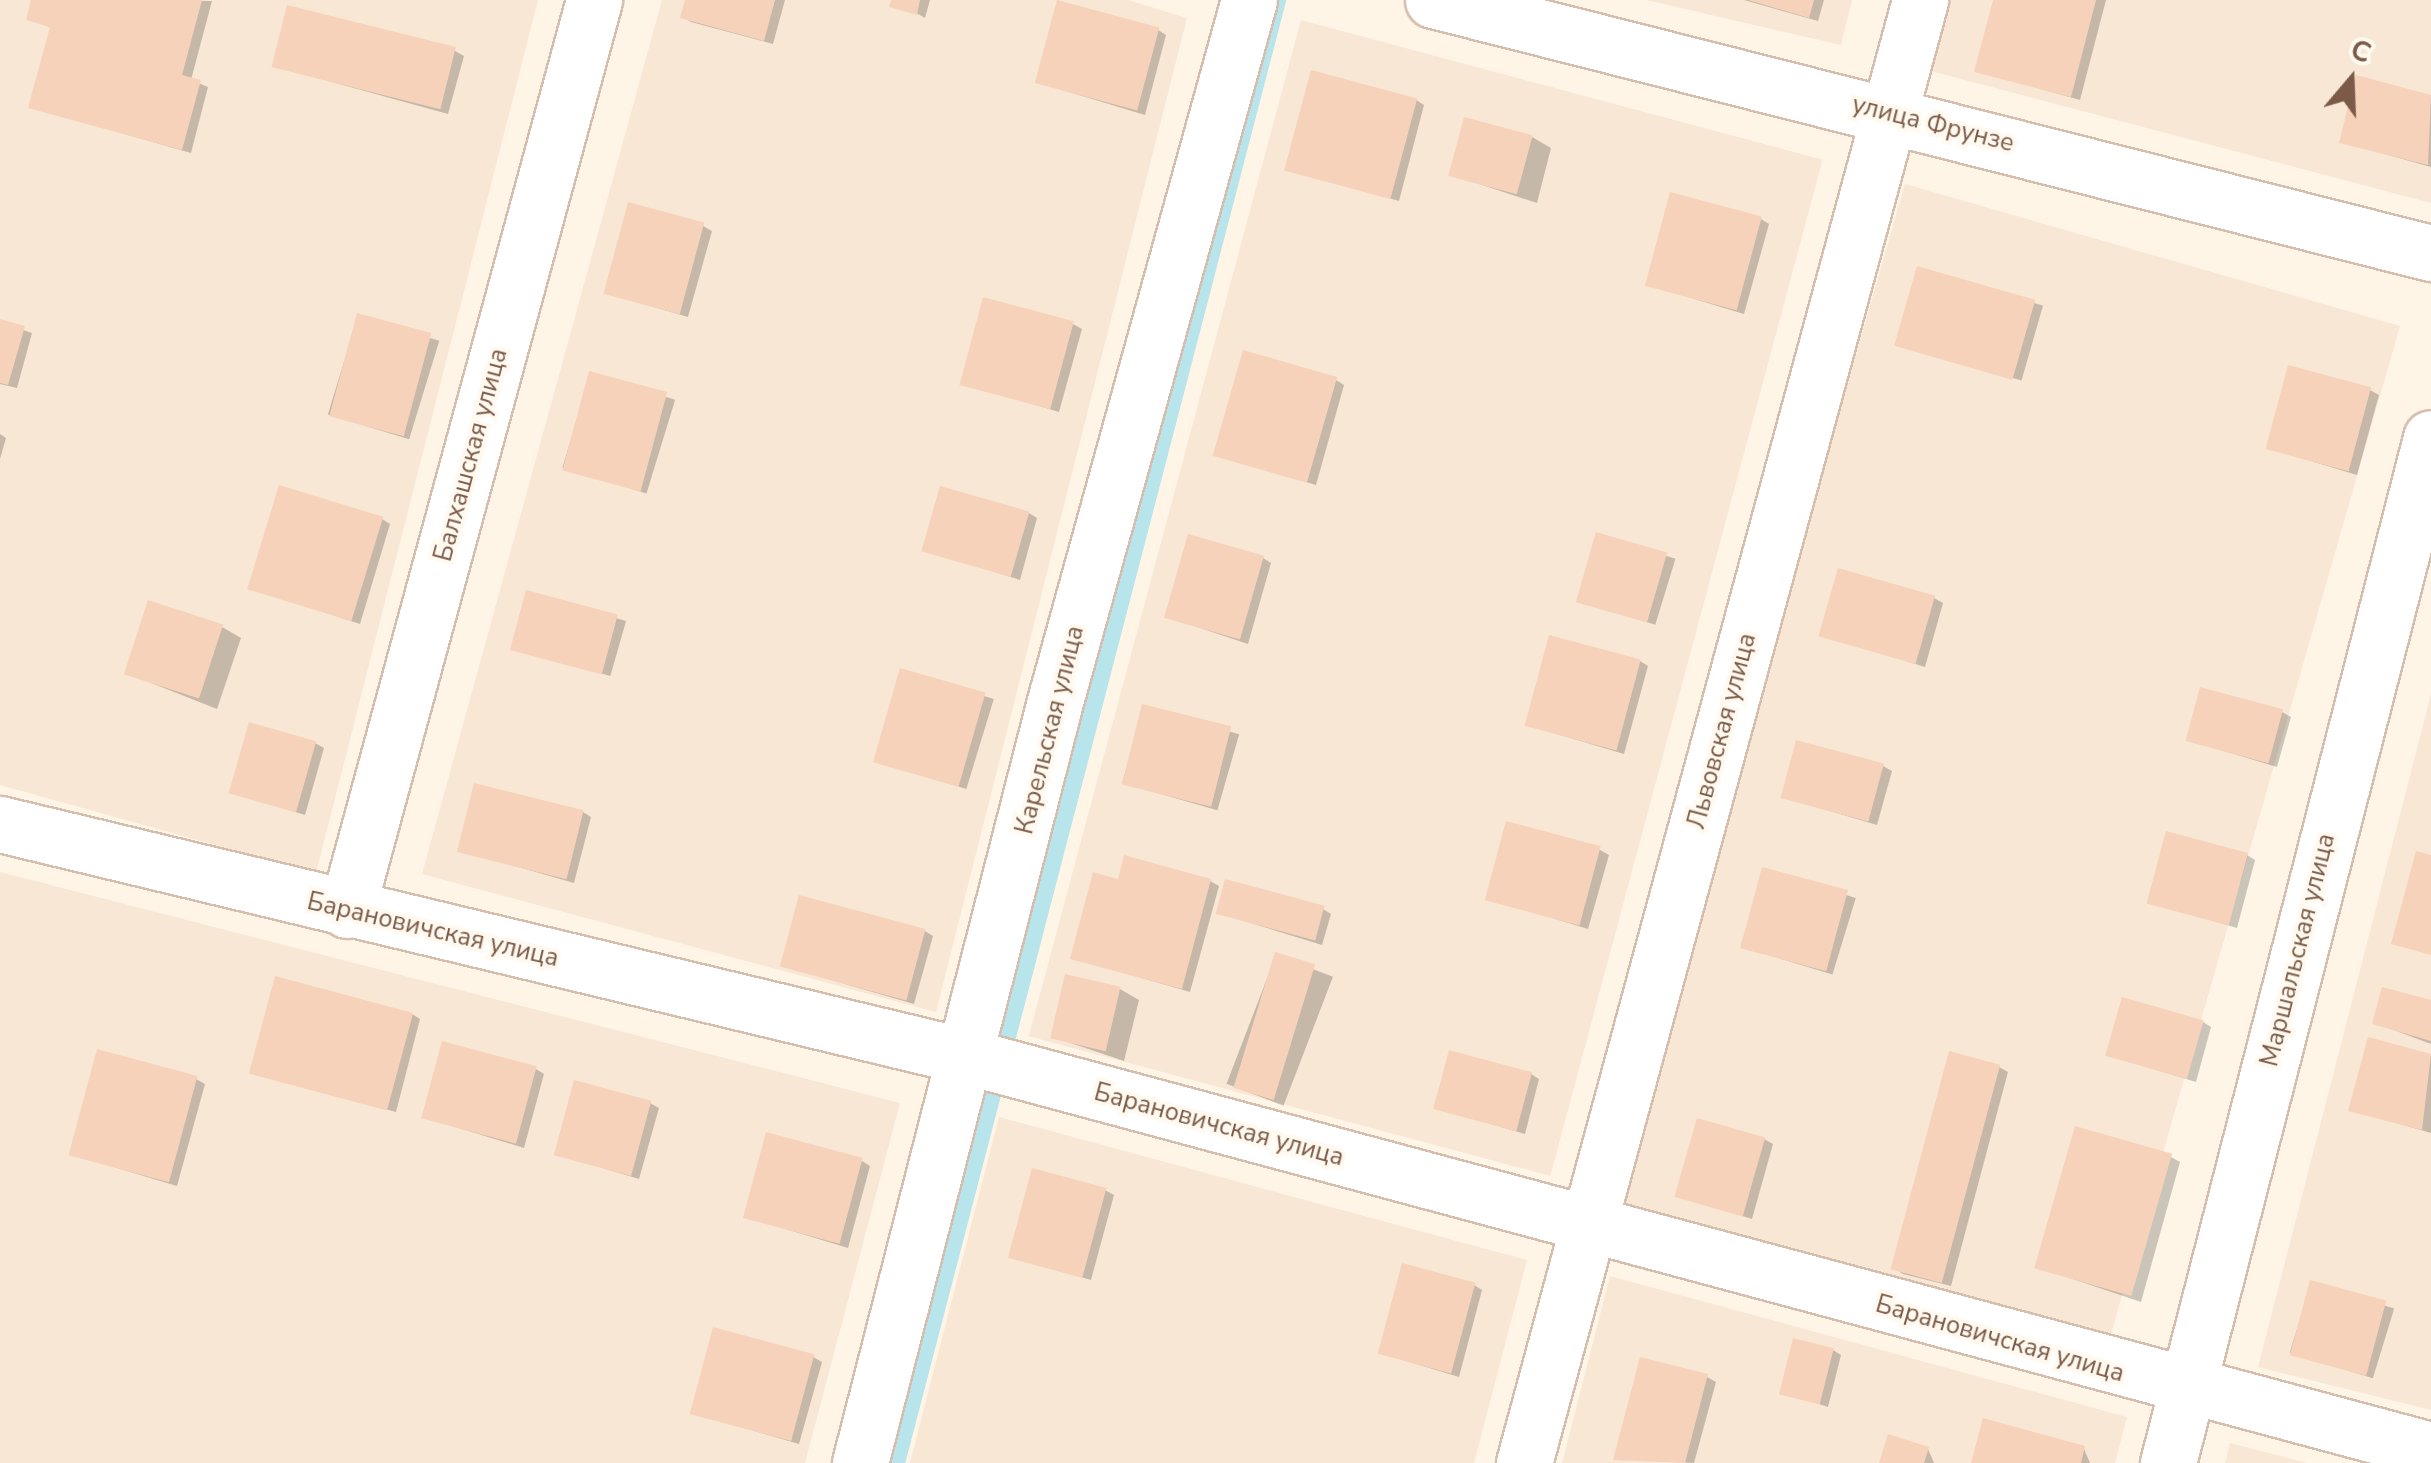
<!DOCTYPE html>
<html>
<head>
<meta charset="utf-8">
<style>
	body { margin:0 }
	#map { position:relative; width:2431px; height:1463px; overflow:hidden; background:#fef5e7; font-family:"Nunito Sans",sans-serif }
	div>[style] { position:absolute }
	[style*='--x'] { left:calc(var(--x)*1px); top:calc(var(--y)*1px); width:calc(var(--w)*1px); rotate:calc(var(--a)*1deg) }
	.residential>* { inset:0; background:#f7e7d4; transform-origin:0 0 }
	.shadow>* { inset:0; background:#0003; transform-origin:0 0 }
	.stream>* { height:18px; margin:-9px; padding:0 9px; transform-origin:9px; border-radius:9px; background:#b8e4eb }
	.building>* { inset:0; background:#f7d2bb; transform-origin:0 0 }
	.roads { filter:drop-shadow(2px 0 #d5beae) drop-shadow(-2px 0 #d5beae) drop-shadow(0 2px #d5beae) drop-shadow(0 -2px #d5beae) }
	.minor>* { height:55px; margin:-27.5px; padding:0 27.5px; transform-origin:27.5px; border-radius:27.5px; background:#fff }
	span { translate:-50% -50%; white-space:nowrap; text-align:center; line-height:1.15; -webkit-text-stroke:8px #fff9ef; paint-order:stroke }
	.street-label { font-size:25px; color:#7c5a48 }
	.north { position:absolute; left:2301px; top:30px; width:100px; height:100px; -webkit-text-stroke:8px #fff9ef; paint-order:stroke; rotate:19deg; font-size:28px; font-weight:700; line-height:40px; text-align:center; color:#7c5a48 }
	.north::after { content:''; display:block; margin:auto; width:35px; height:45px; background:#7c5a48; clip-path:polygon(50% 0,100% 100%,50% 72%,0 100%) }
</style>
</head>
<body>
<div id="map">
	<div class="residential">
		<i style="clip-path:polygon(0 0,538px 0,316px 873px,0 785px)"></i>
		<i style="clip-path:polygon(662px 0,1128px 0,1187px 18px,936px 1012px,422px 874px)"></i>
		<i style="clip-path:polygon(1646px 0,1852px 0,1841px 45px)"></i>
		<i style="clip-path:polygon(1946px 0,2431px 0,2431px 203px,1927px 70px)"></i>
		<i style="left:1301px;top:20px;width:540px;height:1052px;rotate:15deg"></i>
		<i style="left:1905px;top:184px;width:515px;height:1060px;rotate:16deg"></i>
		<i style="clip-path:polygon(2431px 694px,2431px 1410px,2258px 1367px)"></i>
		<i style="clip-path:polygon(0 872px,900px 1103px,805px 1463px,0 1463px)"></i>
		<i style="clip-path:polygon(999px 1117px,1527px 1260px,1474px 1463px,910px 1463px)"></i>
		<i style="clip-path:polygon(1610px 1276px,2127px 1417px,2115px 1463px,1562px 1463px)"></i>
		<i style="clip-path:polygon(2230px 1443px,2307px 1463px,2225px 1463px)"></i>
	</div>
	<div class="shadow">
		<i style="clip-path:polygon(34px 0,212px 1px,191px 80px,208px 87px,191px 153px,31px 107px,52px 28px,29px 19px)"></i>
		<i style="clip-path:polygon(688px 0,785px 0,773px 44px,691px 22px,683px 17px)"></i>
		<i style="clip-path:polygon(894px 0,930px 0,925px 18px)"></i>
		<i style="clip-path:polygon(1744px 0,1824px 0,1818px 21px)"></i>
		<i style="clip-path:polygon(1995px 0,2106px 0,2080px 100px,1977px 71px)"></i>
		<i style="clip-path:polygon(1158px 30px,1166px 35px,1145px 115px,1036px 82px)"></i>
		<i style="clip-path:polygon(455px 51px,464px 56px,448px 114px,274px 66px)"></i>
		<i style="clip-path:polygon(2358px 78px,2431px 98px,2431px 167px,2342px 142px)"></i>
		<i style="clip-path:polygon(1416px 100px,1424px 105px,1399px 201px,1287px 169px)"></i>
		<i style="clip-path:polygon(1532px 137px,1551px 148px,1537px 203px,1452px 175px)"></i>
		<i style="clip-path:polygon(1761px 219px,1769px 224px,1744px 314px,1648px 285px)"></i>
		<i style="clip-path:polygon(703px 226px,712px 231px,688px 317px,606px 293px)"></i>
		<i style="left:1919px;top:270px;width:129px;height:78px;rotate:16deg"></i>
		<i style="left:358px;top:316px;width:85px;height:103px;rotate:17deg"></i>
		<i style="clip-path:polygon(0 322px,32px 333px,17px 388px,0 384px)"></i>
		<i style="clip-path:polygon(1073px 324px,1082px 329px,1059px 412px,963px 383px)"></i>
		<i style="left:591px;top:374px;width:88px;height:98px;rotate:17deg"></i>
		<i style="clip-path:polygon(1336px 380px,1344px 385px,1316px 485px,1216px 455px)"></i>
		<i style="clip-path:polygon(2370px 390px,2379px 395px,2357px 475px,2268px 448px)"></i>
		<i style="clip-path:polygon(0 434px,6px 438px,0 459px)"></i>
		<i style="clip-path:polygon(1029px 513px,1037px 518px,1020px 580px,925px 550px)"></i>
		<i style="clip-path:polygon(382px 519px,390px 524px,360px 624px,250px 588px)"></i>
		<i style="left:1598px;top:535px;width:81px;height:69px;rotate:17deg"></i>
		<i style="clip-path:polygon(1263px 558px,1271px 563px,1248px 644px,1167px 617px)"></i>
		<i style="left:528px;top:593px;width:102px;height:57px;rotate:16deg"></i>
		<i style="clip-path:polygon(1934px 598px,1943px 603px,1925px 667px,1822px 635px)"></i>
		<i style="clip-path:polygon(222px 627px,241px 638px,217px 709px,126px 673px)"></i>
		<i style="clip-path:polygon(1640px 661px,1648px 666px,1624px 754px,1527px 725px)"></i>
		<i style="left:902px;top:671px;width:96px;height:94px;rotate:17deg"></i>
		<i style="left:1144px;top:707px;width:99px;height:79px;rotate:16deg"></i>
		<i style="clip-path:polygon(2282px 712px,2291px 717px,2277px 767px,2188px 740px)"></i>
		<i style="clip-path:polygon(315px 743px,324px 748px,305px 815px,232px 792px)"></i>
		<i style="clip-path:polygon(1883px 766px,1892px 771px,1877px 825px,1783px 797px)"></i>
		<i style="clip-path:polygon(583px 812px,591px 817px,574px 883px,459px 850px)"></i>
		<i style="clip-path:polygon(1600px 850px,1609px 855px,1588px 929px,1487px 898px)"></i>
		<i style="clip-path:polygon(2247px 855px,2255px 860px,2237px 928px,2149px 902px)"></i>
		<i style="left:1764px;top:870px;width:96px;height:80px;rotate:17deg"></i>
		<i style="clip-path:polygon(1210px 881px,1219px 886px,1190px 992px,1073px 958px,1120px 882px)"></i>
		<i style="clip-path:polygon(1323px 909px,1331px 914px,1322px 945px,1218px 913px)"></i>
		<i style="clip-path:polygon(925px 931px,933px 936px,914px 1004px,783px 966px)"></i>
		<i style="left:1276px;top:955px;width:61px;height:138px;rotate:21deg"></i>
		<i style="clip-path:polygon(1120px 989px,1139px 1000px,1124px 1061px,1053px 1037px)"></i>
		<i style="clip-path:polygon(2431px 1002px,2431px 1044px,2375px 1023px)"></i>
		<i style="clip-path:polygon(412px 1014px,420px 1019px,396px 1112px,253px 1073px)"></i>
		<i style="clip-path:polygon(2203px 1022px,2211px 1027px,2196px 1082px,2109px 1055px)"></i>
		<i style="clip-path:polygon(2370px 1040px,2431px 1056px,2431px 1133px,2351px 1110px)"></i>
		<i style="clip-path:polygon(1999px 1067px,2008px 1072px,1951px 1286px,1903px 1274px,1895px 1269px)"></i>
		<i style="clip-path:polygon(536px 1069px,544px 1074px,524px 1148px,423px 1117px)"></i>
		<i style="clip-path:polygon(1531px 1074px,1539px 1079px,1525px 1134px,1436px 1108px)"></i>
		<i style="clip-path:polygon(196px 1079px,205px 1084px,177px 1186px,70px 1154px)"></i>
		<i style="clip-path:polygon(650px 1103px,659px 1108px,639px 1179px,556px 1154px)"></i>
		<i style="clip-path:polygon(1764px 1139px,1773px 1144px,1752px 1219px,1678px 1196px)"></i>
		<i style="clip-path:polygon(2171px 1157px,2180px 1162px,2141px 1302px,2037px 1267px)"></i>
		<i style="clip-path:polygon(862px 1161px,870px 1166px,848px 1248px,746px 1217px)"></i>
		<i style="clip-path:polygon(1105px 1190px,1114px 1195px,1091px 1280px,1011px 1257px)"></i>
		<i style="left:2311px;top:1283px;width:87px;height:73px;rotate:17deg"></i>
		<i style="clip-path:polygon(1474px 1285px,1482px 1290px,1459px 1377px,1380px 1353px)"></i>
		<i style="clip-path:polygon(1833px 1350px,1841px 1355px,1828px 1407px,1782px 1392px)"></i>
		<i style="clip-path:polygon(813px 1357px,822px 1362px,799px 1444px,693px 1413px)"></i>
		<i style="clip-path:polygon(1707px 1377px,1716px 1382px,1694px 1463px,1616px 1459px)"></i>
		<i style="clip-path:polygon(1928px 1449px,1934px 1463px,1882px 1463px)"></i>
		<i style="clip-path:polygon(2084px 1449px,2090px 1463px,1973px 1463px)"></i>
	</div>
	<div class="stream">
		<i style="--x:896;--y:1463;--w:1512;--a:-75.4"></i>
	</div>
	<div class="building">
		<i style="clip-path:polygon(31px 0,202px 0,182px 75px,201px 80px,182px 150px,28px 108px,50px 27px,26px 20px)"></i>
		<i style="clip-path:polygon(685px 0,775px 0,764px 41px,680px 18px)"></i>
		<i style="clip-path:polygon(891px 0,920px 0,917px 15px,889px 7px)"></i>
		<i style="left:1057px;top:0;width:106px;height:86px;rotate:15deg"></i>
		<i style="clip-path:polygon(1748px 0,1814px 0,1809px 18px)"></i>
		<i style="clip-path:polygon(1993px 0,2096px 0,2071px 97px,1974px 72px)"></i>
		<i style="left:287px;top:5px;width:174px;height:64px;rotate:14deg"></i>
		<i style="left:1311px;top:70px;width:110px;height:104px;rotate:15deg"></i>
		<i style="clip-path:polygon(2356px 75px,2431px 95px,2428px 165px,2339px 143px)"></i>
		<i style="left:1464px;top:117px;width:71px;height:61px;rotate:15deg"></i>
		<i style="left:1670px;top:192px;width:95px;height:97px;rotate:15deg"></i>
		<i style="left:628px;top:202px;width:79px;height:95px;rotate:15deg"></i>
		<i style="left:1917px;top:266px;width:123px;height:83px;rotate:16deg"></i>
		<i style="left:983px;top:297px;width:94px;height:91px;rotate:15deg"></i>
		<i style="left:357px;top:313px;width:77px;height:107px;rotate:15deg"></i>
		<i style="clip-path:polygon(0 319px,25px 326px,8px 385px,0 383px)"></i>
		<i style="left:1243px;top:350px;width:98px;height:110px;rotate:16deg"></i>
		<i style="left:2288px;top:365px;width:86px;height:87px;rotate:15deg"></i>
		<i style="left:589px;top:371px;width:81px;height:103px;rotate:15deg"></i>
		<i style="left:279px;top:485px;width:109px;height:109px;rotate:17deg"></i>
		<i style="left:940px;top:486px;width:93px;height:68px;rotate:16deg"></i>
		<i style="left:1596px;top:532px;width:74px;height:73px;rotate:16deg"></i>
		<i style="left:1188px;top:534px;width:79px;height:87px;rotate:16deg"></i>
		<i style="left:1838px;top:568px;width:101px;height:71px;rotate:16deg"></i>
		<i style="left:526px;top:590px;width:95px;height:62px;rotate:15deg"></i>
		<i style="left:148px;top:600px;width:79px;height:78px;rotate:18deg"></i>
		<i style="left:1549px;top:635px;width:95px;height:94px;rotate:15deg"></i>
		<i style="left:900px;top:668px;width:89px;height:98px;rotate:16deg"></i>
		<i style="left:2200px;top:687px;width:86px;height:56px;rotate:15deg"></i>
		<i style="left:1142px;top:704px;width:92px;height:83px;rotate:14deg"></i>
		<i style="left:249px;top:722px;width:70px;height:74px;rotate:16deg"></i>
		<i style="left:1796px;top:740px;width:91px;height:60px;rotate:15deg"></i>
		<i style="left:474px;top:783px;width:113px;height:71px;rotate:14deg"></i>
		<i style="left:1506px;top:821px;width:98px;height:82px;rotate:15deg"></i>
		<i style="left:2166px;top:831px;width:85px;height:75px;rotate:15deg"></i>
		<i style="clip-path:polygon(2416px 851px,2431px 855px,2431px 955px,2391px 944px)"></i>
		<i style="clip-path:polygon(1124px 855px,1211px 879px,1182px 989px,1070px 959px,1093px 872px,1118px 879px)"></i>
		<i style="left:1762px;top:867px;width:89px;height:84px;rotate:15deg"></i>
		<i style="left:1225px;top:879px;width:103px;height:36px;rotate:15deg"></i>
		<i style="left:799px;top:895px;width:131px;height:74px;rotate:15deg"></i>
		<i style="left:1275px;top:952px;width:42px;height:142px;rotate:17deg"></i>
		<i style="left:1065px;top:974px;width:57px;height:66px;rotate:13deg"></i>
		<i style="left:275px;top:976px;width:143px;height:101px;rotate:15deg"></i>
		<i style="clip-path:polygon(2382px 987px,2431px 1000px,2431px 1041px,2372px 1024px)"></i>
		<i style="left:2122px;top:997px;width:85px;height:61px;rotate:16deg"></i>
		<i style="clip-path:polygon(2368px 1037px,2431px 1054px,2422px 1130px,2348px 1111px)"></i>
		<i style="left:442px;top:1041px;width:98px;height:80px;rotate:15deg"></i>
		<i style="left:97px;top:1049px;width:104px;height:110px;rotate:15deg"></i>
		<i style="left:1449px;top:1050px;width:86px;height:61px;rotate:15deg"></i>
		<i style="left:1949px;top:1051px;width:53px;height:226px;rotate:15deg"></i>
		<i style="left:574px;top:1080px;width:80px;height:78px;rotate:15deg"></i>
		<i style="left:1697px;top:1118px;width:71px;height:82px;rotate:16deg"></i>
		<i style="left:2075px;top:1126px;width:101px;height:148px;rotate:16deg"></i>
		<i style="left:766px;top:1132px;width:100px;height:89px;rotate:15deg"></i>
		<i style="left:1032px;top:1168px;width:77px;height:93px;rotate:15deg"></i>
		<i style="left:1402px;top:1263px;width:76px;height:94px;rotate:15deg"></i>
		<i style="left:2310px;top:1280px;width:79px;height:78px;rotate:15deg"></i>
		<i style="left:713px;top:1327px;width:105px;height:90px;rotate:15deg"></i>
		<i style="left:1793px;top:1338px;width:42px;height:58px;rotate:14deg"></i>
		<i style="clip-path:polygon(1640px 1357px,1708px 1374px,1685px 1463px,1613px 1460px)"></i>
		<i style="clip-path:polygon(1983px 1418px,2085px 1446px,2081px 1463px,1971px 1463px)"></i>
		<i style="clip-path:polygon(1888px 1434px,1929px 1447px,1924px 1463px,1879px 1463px)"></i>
	</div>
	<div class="roads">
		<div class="minor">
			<i style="--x:1433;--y:0;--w:1030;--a:14.23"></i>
			<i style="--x:0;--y:824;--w:997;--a:13.52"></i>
			<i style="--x:969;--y:1057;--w:1514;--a:15.05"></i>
			<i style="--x:347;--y:910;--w:943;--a:-74.81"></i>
			<i style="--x:860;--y:1463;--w:782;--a:-75.64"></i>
			<i style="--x:1054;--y:705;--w:731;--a:-74.54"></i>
			<i style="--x:1524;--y:1463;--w:1516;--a:-74.85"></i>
			<i style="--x:2168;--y:1463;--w:1058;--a:-75.61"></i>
		</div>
	</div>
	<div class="street-label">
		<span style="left:1933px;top:124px;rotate:14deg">улица Фрунзе</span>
		<span style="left:471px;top:455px;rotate:-75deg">Балхашская улица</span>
		<span style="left:1050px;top:730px;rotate:-76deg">Карельская улица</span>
		<span style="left:1722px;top:731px;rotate:-75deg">Львовская улица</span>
		<span style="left:433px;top:930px;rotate:13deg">Барановичская улица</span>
		<span style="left:2298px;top:950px;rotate:-76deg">Маршальская улица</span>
		<span style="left:1219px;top:1125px;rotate:15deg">Барановичская улица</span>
		<span style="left:2000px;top:1339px;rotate:16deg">Барановичская улица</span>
	</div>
	<div class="north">С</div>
</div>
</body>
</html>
